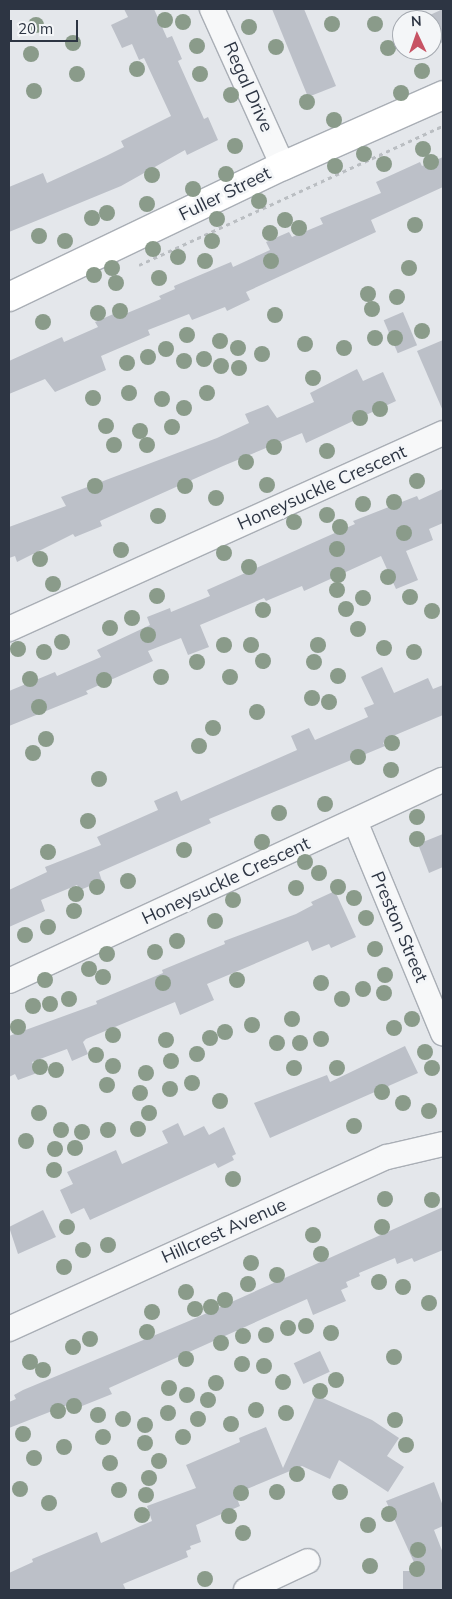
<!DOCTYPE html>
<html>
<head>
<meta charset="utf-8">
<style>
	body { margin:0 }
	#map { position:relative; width:452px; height:1599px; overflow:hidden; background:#e4e7eb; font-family:Mulish,sans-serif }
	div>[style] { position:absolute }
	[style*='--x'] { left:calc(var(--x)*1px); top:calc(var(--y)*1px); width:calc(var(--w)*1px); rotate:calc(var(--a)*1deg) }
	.building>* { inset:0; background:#bcc0c8; transform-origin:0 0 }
	.path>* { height:3px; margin-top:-1.5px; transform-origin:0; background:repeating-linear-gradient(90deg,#babec2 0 4px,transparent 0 8px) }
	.roads { filter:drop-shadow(1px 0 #a9aeb5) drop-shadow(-1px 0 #a9aeb5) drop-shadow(0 1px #a9aeb5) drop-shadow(0 -1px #a9aeb5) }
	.street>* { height:24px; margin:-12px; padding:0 12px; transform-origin:12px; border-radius:12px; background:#f7f8f9 }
	.secondary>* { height:28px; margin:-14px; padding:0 14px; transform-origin:14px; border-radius:14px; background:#fff }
	.trees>* { width:16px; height:16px; margin:-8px; border-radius:50%; background:#8a9b8a }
	span { translate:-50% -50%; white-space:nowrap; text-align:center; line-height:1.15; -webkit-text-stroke:5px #f4f6f8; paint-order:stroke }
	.street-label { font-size:18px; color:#2d3543 }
	.frame { position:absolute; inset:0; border:10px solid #2d3543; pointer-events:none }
	.north { position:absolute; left:392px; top:10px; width:50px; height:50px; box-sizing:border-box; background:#f4f6f8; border:1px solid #a4a9b0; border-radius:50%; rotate:357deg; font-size:14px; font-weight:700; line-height:20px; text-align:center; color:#2d3543 }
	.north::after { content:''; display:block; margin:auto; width:18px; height:22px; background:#c75364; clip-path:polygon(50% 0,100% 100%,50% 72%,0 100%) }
	.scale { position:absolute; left:10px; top:20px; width:68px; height:22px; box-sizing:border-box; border:2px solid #2d3543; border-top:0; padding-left:6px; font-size:15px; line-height:18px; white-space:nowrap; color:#2d3543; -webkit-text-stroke:4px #f4f6f8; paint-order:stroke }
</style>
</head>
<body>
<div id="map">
	<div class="building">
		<i style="clip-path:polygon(124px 9px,154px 9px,167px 38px,172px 36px,182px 59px,178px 61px,204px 119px,208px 117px,218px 140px,187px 155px,185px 150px,121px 186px,9px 232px,9px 187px,43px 173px,47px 183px,106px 156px,124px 147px,121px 141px,171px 116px,144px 58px,139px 60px,132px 44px,122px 48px,111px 25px,128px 17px)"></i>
		<i style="clip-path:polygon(272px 9px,304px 9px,336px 86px,308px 97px)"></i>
		<i style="clip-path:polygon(443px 9px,443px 42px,432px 47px,432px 20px,419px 20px)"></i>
		<i style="clip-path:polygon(443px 157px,443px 187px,371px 220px,376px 232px,246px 292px,250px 300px,227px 311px,225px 307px,192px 320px,189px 314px,148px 330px,150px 335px,101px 356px,106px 370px,55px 392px,45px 379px,9px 394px,9px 361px,62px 337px,64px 342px,98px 327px,95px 322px,118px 312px,120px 316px,161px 299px,159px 296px,175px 289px,174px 286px,231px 262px,233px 267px,270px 250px,266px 242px,289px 232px,292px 237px,323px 224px,320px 218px,381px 193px,376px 182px,420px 162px,422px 166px)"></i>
		<i style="left:403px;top:312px;width:36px;height:21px;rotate:67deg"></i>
		<i style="clip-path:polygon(443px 340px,443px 411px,417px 351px)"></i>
		<i style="clip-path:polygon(357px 369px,363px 381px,383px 372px,396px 401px,306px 443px,302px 433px,223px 466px,100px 521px,102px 526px,75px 537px,73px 534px,17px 562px,15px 556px,9px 558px,9px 527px,66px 506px,61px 497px,217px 438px,249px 423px,245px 414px,268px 405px,277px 418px,314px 402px,310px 393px)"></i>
		<i style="clip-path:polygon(443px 489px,443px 523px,429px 529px,433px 540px,406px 551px,418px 580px,396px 589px,381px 556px,304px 591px,302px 586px,266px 601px,264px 598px,200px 625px,209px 647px,188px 655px,181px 638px,148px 651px,153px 661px,86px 691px,88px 694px,9px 726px,9px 691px,55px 672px,57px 676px,101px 657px,97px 650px,150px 625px,147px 617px,170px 608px,171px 612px,210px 596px,207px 590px,355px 524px,353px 521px,417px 496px,419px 500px)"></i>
		<i style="clip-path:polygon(382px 667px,394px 693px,428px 678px,433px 689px,443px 685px,443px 715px,393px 736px,383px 743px,385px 746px,209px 819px,211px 823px,99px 872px,102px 881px,80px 890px,77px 885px,41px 900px,45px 911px,9px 927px,9px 890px,47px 872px,45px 867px,101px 845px,97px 837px,158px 810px,154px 801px,177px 791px,181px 801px,297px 750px,291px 736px,309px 728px,315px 740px,368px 717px,364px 708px,374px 704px,361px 677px)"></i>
		<i style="clip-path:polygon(443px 834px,443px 867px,429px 873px,418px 844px)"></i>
		<i style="clip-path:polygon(335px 891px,356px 937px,331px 948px,329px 944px,312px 951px,308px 941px,207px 984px,214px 1000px,180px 1015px,175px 1002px,86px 1039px,83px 1042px,88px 1054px,72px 1061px,67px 1049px,32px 1062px,37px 1073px,18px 1080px,15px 1074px,9px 1077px,9px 1036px,97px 1004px,96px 1001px,163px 973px,162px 970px,225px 944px,224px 941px,296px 914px,313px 905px,311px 902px)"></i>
		<i style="clip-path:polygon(405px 1046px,418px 1073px,270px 1138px,254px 1103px,327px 1075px,330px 1082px)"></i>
		<i style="clip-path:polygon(178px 1123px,184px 1136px,204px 1126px,209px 1135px,224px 1127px,236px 1154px,232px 1156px,234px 1160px,218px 1168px,215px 1163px,90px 1220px,84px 1208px,71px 1214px,60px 1190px,73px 1184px,67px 1172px,116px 1150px,122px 1164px,168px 1143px,162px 1131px)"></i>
		<i style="clip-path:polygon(443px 1207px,443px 1250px,414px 1262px,412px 1258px,397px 1264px,395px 1258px,359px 1273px,360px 1276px,346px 1282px,348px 1287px,341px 1290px,346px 1301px,313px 1315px,307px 1299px,109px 1388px,112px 1394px,82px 1406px,80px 1400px,9px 1428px,9px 1402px,16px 1399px,14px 1395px,23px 1390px,189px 1321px)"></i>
		<i style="clip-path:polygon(43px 1210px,56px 1237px,18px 1254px,9px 1227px)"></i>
		<i style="left:320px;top:1351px;width:23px;height:29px;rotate:65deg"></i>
		<i style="clip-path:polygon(316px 1395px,372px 1420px,399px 1438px,387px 1456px,404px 1467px,388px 1492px,339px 1460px,330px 1479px,302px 1466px,235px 1494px,240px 1506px,196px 1525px,201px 1542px,190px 1546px,191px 1549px,186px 1551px,188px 1557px,123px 1584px,126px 1590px,9px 1590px,9px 1573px,33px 1562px,32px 1559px,97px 1532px,101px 1543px,152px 1521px,147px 1506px,196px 1488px,186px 1465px,240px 1442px,239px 1438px,266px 1427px,283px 1468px)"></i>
		<i style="clip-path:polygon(434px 1482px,443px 1506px,443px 1526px,434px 1530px,443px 1553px,443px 1590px,403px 1590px,403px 1571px,418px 1571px,386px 1501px)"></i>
	</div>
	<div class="path">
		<i style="--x:139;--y:265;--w:334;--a:-24.6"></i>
	</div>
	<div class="roads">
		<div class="street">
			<i style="--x:212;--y:9;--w:172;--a:65.7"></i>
			<i style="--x:9;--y:629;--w:476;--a:-24.3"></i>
			<i style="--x:355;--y:821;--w:230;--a:67.5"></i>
			<i style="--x:9;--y:981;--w:478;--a:-24.9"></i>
			<i style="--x:9;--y:1329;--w:415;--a:-24.5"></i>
			<i style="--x:387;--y:1157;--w:57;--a:-13.1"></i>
			<i style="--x:246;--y:1590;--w:68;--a:-25.1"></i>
		</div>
		<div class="secondary">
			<i style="--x:9;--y:297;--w:304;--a:-25.6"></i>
			<i style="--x:283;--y:166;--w:175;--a:-23.9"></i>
		</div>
	</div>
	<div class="trees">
		<i style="left:165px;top:20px"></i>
		<i style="left:183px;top:22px"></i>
		<i style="left:332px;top:24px"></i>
		<i style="left:375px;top:24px"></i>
		<i style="left:36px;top:25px"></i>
		<i style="left:249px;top:27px"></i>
		<i style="left:73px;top:43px"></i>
		<i style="left:197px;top:46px"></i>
		<i style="left:276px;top:47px"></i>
		<i style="left:388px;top:48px"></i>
		<i style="left:31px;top:54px"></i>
		<i style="left:137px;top:69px"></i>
		<i style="left:422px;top:71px"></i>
		<i style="left:77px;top:74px"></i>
		<i style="left:200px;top:74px"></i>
		<i style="left:34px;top:91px"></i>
		<i style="left:401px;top:93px"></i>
		<i style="left:231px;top:95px"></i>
		<i style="left:307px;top:102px"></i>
		<i style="left:334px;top:120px"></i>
		<i style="left:235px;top:146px"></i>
		<i style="left:423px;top:149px"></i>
		<i style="left:364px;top:154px"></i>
		<i style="left:431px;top:162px"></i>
		<i style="left:384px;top:164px"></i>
		<i style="left:335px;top:166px"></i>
		<i style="left:226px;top:174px"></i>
		<i style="left:152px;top:175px"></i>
		<i style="left:193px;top:189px"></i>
		<i style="left:259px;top:201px"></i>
		<i style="left:147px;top:204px"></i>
		<i style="left:107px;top:213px"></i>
		<i style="left:92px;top:218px"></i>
		<i style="left:217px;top:219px"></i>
		<i style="left:285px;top:220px"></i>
		<i style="left:415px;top:225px"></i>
		<i style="left:299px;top:228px"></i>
		<i style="left:270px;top:233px"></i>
		<i style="left:39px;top:236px"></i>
		<i style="left:65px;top:241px"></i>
		<i style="left:212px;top:241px"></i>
		<i style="left:153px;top:249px"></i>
		<i style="left:178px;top:257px"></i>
		<i style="left:205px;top:261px"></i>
		<i style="left:271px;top:261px"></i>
		<i style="left:112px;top:268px"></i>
		<i style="left:409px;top:268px"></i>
		<i style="left:94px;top:275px"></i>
		<i style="left:159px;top:278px"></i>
		<i style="left:116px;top:283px"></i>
		<i style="left:368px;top:294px"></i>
		<i style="left:397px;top:297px"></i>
		<i style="left:372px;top:309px"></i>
		<i style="left:120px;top:311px"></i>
		<i style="left:98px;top:313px"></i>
		<i style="left:275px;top:315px"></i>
		<i style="left:43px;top:322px"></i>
		<i style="left:422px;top:331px"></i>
		<i style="left:187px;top:335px"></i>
		<i style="left:375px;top:338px"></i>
		<i style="left:395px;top:338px"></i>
		<i style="left:220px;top:341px"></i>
		<i style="left:305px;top:344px"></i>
		<i style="left:238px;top:348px"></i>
		<i style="left:344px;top:348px"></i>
		<i style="left:166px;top:349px"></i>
		<i style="left:262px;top:354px"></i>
		<i style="left:148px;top:357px"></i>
		<i style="left:204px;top:359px"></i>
		<i style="left:184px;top:361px"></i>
		<i style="left:127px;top:363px"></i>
		<i style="left:221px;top:366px"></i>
		<i style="left:239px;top:368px"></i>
		<i style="left:313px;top:378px"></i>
		<i style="left:129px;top:393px"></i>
		<i style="left:207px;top:393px"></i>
		<i style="left:93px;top:398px"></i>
		<i style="left:162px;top:399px"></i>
		<i style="left:184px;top:408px"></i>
		<i style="left:380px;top:409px"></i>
		<i style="left:360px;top:418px"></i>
		<i style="left:106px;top:426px"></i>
		<i style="left:172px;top:427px"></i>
		<i style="left:140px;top:431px"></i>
		<i style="left:114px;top:445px"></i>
		<i style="left:147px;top:445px"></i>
		<i style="left:274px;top:447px"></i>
		<i style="left:327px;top:451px"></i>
		<i style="left:246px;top:462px"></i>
		<i style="left:417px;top:481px"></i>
		<i style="left:267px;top:485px"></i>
		<i style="left:95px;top:486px"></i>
		<i style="left:185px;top:486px"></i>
		<i style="left:216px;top:498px"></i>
		<i style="left:394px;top:502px"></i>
		<i style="left:363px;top:504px"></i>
		<i style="left:327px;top:515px"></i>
		<i style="left:158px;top:516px"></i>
		<i style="left:294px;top:522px"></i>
		<i style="left:340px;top:527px"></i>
		<i style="left:404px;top:533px"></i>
		<i style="left:337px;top:549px"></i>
		<i style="left:121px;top:550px"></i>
		<i style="left:224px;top:553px"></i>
		<i style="left:40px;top:559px"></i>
		<i style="left:249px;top:567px"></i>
		<i style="left:338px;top:575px"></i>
		<i style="left:388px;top:577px"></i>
		<i style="left:53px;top:584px"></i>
		<i style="left:337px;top:590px"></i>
		<i style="left:157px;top:596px"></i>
		<i style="left:410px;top:597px"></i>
		<i style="left:363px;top:598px"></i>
		<i style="left:346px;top:609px"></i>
		<i style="left:263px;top:610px"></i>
		<i style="left:432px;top:611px"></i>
		<i style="left:132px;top:618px"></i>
		<i style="left:110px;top:628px"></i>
		<i style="left:358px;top:629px"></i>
		<i style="left:148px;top:635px"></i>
		<i style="left:62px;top:642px"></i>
		<i style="left:224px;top:645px"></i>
		<i style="left:251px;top:645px"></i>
		<i style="left:318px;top:645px"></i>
		<i style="left:384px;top:648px"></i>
		<i style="left:18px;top:649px"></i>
		<i style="left:44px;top:652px"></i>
		<i style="left:414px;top:652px"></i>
		<i style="left:263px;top:661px"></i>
		<i style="left:197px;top:662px"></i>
		<i style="left:314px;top:662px"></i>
		<i style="left:338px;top:676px"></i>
		<i style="left:161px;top:677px"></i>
		<i style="left:230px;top:677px"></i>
		<i style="left:30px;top:679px"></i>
		<i style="left:104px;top:680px"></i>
		<i style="left:312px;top:698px"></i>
		<i style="left:329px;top:702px"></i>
		<i style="left:39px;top:707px"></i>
		<i style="left:257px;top:712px"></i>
		<i style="left:213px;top:728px"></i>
		<i style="left:46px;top:739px"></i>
		<i style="left:392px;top:743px"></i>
		<i style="left:199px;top:746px"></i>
		<i style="left:33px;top:753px"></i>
		<i style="left:358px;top:757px"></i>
		<i style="left:391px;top:770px"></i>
		<i style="left:99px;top:779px"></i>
		<i style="left:325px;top:804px"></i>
		<i style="left:279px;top:813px"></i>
		<i style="left:417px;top:817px"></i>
		<i style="left:88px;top:821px"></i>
		<i style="left:417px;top:839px"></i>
		<i style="left:262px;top:842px"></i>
		<i style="left:184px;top:850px"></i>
		<i style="left:48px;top:852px"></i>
		<i style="left:305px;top:862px"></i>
		<i style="left:319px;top:873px"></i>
		<i style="left:128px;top:881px"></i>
		<i style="left:97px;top:887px"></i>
		<i style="left:338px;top:887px"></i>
		<i style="left:296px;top:888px"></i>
		<i style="left:76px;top:894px"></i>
		<i style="left:354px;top:898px"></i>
		<i style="left:233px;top:900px"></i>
		<i style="left:74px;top:911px"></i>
		<i style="left:366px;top:918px"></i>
		<i style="left:215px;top:921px"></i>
		<i style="left:48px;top:927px"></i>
		<i style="left:25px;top:935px"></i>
		<i style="left:177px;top:941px"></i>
		<i style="left:375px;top:949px"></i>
		<i style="left:155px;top:952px"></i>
		<i style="left:107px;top:954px"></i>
		<i style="left:89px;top:969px"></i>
		<i style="left:385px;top:975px"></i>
		<i style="left:103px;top:977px"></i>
		<i style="left:45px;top:980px"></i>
		<i style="left:237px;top:980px"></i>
		<i style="left:163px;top:983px"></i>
		<i style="left:321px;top:983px"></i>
		<i style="left:363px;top:989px"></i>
		<i style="left:384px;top:993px"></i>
		<i style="left:69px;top:999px"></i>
		<i style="left:342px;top:999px"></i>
		<i style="left:50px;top:1004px"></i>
		<i style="left:33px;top:1006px"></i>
		<i style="left:292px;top:1019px"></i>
		<i style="left:412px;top:1019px"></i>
		<i style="left:252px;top:1025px"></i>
		<i style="left:18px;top:1027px"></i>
		<i style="left:394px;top:1028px"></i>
		<i style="left:225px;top:1032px"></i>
		<i style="left:113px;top:1035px"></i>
		<i style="left:210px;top:1038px"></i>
		<i style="left:321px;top:1039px"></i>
		<i style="left:166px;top:1040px"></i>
		<i style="left:277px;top:1043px"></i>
		<i style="left:300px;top:1043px"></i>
		<i style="left:425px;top:1052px"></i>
		<i style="left:197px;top:1054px"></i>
		<i style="left:96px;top:1055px"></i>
		<i style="left:171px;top:1061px"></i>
		<i style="left:113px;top:1066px"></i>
		<i style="left:40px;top:1067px"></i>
		<i style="left:294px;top:1068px"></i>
		<i style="left:337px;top:1068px"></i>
		<i style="left:432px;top:1068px"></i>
		<i style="left:56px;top:1070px"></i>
		<i style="left:146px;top:1073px"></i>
		<i style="left:192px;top:1083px"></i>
		<i style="left:107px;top:1085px"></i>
		<i style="left:170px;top:1089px"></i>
		<i style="left:382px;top:1092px"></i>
		<i style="left:140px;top:1093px"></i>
		<i style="left:220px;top:1101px"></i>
		<i style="left:403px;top:1103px"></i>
		<i style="left:429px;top:1111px"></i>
		<i style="left:39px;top:1113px"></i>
		<i style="left:149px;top:1113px"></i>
		<i style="left:354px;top:1126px"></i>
		<i style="left:138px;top:1129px"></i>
		<i style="left:61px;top:1130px"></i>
		<i style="left:108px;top:1130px"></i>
		<i style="left:82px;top:1132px"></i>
		<i style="left:26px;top:1141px"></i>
		<i style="left:75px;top:1148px"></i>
		<i style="left:55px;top:1149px"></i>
		<i style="left:54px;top:1170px"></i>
		<i style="left:233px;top:1179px"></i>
		<i style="left:385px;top:1199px"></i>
		<i style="left:432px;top:1200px"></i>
		<i style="left:67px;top:1227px"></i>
		<i style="left:382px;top:1227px"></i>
		<i style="left:313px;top:1235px"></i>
		<i style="left:108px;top:1245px"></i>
		<i style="left:83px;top:1250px"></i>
		<i style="left:321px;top:1254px"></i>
		<i style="left:251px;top:1263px"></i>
		<i style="left:64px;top:1267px"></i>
		<i style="left:277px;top:1275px"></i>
		<i style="left:379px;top:1282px"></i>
		<i style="left:248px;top:1284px"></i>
		<i style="left:403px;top:1287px"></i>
		<i style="left:186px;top:1292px"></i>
		<i style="left:225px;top:1300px"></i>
		<i style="left:429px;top:1303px"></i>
		<i style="left:211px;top:1307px"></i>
		<i style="left:195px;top:1309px"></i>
		<i style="left:152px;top:1312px"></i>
		<i style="left:306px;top:1326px"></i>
		<i style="left:288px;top:1328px"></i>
		<i style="left:147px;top:1332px"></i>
		<i style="left:331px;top:1333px"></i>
		<i style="left:266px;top:1335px"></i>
		<i style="left:243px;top:1336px"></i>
		<i style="left:90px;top:1339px"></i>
		<i style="left:221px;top:1343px"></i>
		<i style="left:73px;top:1347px"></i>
		<i style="left:394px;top:1357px"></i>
		<i style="left:186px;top:1359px"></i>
		<i style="left:30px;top:1362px"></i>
		<i style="left:242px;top:1364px"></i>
		<i style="left:264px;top:1366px"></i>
		<i style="left:43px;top:1370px"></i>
		<i style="left:336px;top:1380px"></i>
		<i style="left:283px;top:1382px"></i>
		<i style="left:216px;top:1383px"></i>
		<i style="left:169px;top:1388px"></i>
		<i style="left:320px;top:1391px"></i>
		<i style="left:187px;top:1395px"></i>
		<i style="left:208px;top:1400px"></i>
		<i style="left:74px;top:1406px"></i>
		<i style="left:256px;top:1410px"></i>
		<i style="left:58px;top:1411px"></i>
		<i style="left:168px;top:1413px"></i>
		<i style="left:286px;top:1413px"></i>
		<i style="left:98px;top:1415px"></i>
		<i style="left:123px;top:1419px"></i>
		<i style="left:198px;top:1419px"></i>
		<i style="left:395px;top:1420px"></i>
		<i style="left:231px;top:1424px"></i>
		<i style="left:145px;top:1425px"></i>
		<i style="left:23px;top:1434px"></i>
		<i style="left:103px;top:1437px"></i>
		<i style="left:183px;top:1437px"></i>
		<i style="left:145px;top:1443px"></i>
		<i style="left:406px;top:1445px"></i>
		<i style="left:64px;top:1447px"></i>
		<i style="left:34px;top:1458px"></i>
		<i style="left:159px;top:1461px"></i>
		<i style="left:110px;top:1463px"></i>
		<i style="left:297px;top:1474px"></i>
		<i style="left:149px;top:1478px"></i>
		<i style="left:20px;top:1489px"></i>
		<i style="left:119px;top:1490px"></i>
		<i style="left:277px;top:1492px"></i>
		<i style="left:340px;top:1492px"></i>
		<i style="left:241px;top:1493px"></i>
		<i style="left:146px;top:1495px"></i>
		<i style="left:49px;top:1503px"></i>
		<i style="left:389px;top:1514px"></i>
		<i style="left:142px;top:1515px"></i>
		<i style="left:229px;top:1516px"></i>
		<i style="left:368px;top:1525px"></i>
		<i style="left:243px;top:1533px"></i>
		<i style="left:418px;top:1550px"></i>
		<i style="left:370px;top:1566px"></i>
		<i style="left:417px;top:1569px"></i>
		<i style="left:205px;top:1579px"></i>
	</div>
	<div class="street-label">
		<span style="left:248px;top:87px;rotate:66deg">Regal Drive</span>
		<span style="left:225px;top:194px;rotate:-26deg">Fuller Street</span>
		<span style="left:322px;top:488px;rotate:-24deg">Honeysuckle Crescent</span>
		<span style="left:226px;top:881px;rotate:-25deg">Honeysuckle Crescent</span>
		<span style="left:399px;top:927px;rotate:67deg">Preston Street</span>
		<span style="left:224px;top:1231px;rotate:-24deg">Hillcrest Avenue</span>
	</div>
	<div class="frame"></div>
	<div class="north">N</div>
	<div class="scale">20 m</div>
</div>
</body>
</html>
